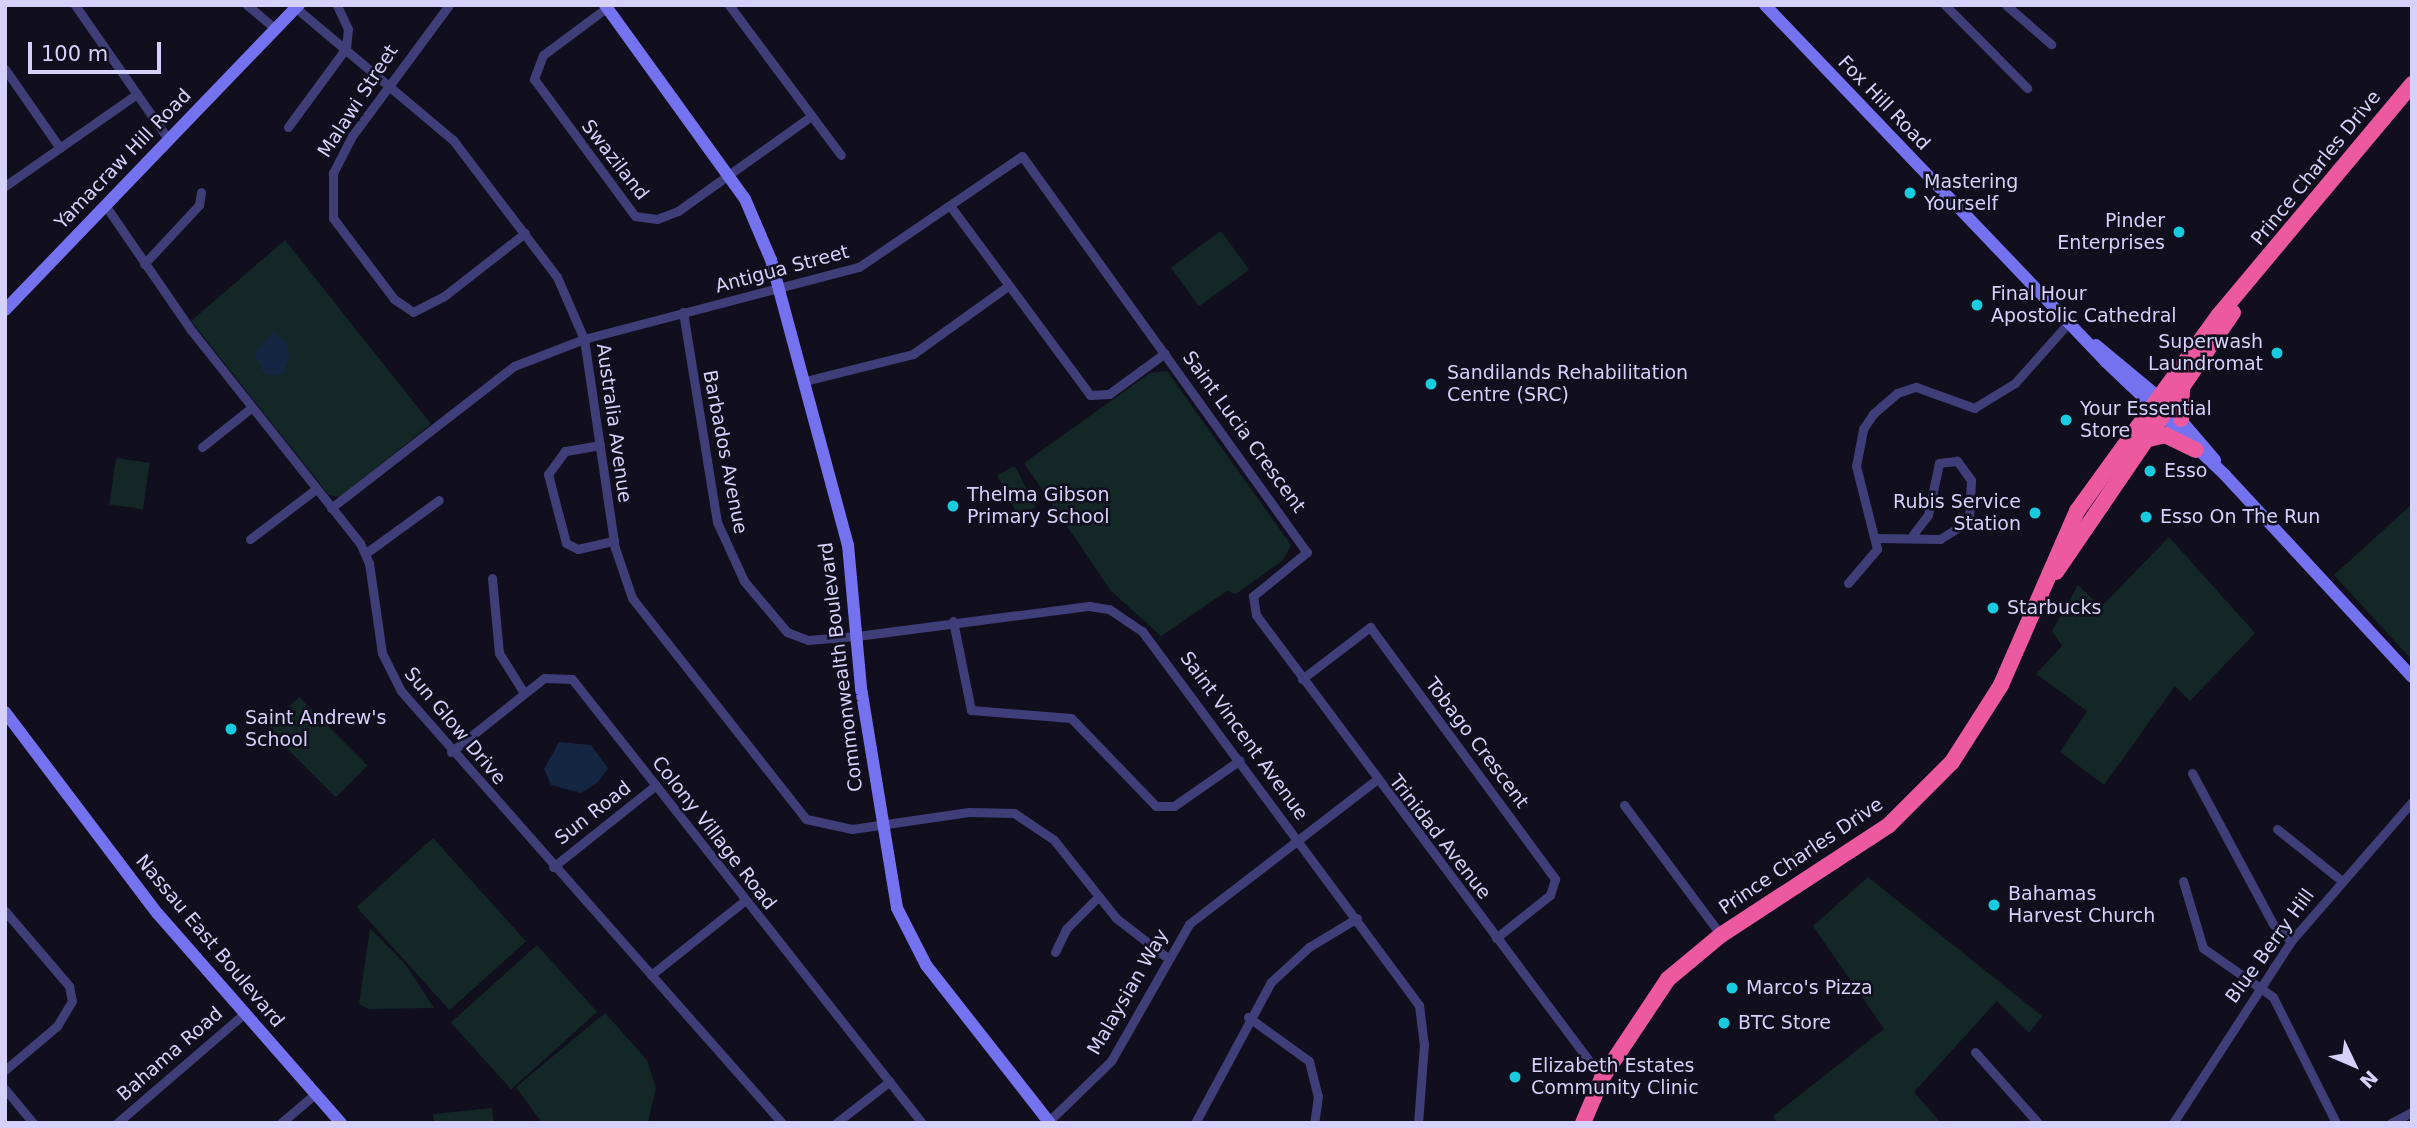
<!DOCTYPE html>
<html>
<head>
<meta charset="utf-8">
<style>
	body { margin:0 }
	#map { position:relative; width:2417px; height:1128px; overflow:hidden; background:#110e1e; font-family:"DejaVu Sans",sans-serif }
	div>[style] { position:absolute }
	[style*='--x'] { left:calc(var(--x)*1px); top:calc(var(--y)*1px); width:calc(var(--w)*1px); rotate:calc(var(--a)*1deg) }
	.green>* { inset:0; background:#122726; transform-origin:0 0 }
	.water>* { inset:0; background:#142642 }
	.street>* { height:9px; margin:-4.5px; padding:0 4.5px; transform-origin:4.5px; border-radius:4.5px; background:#403e78 }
	.secondary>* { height:12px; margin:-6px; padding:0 6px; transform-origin:6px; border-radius:6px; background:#7572f0 }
	.highway>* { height:16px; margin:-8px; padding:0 8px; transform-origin:8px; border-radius:8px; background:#ed59a0 }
	.dots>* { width:19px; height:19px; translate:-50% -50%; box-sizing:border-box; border:4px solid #110e1e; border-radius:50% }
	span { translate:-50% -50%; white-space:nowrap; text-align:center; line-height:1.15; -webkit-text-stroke:5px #110e1e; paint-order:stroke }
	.street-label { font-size:19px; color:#d5d1fa }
	.poi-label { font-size:19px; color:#d5d1fa }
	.left { translate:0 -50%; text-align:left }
	.right { translate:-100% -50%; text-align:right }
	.frame { position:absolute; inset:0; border:7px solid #d5d1fa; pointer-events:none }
	.north { position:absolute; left:2319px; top:1030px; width:70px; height:70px; -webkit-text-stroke:5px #110e1e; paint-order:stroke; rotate:134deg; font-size:19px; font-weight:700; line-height:28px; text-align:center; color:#d5d1fa }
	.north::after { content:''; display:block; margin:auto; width:24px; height:32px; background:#d5d1fa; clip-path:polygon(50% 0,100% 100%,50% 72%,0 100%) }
	.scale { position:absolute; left:28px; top:42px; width:133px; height:32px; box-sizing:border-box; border:4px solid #d5d1fa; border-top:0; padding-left:9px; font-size:21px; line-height:24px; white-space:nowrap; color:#d5d1fa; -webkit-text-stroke:5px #110e1e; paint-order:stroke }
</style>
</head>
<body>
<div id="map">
	<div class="green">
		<i style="left:1221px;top:231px;width:48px;height:62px;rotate:54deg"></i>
		<i style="clip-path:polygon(285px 240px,431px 424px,340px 497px,329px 495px,191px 321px)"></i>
		<i style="clip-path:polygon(1167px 371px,1291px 545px,1283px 560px,1236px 594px,1227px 591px,1161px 636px,1111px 591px,1024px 463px,1150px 373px)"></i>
		<i style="left:116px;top:458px;width:34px;height:47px;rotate:8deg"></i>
		<i style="left:1015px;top:466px;width:46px;height:20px;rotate:63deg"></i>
		<i style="clip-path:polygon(2412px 504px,2412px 660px,2334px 575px)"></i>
		<i style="clip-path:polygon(2169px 537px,2255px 633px,2190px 701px,2175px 686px,2104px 785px,2060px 752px,2087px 711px,2036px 674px,2062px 646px,2052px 631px,2078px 585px,2101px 607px)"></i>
		<i style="left:299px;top:697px;width:97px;height:45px;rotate:45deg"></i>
		<i style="left:433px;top:838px;width:139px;height:103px;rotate:48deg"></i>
		<i style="clip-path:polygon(1868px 877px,2042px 1016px,2029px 1033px,1997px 1001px,1914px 1092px,1941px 1123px,1777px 1123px,1773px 1116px,1884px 1029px,1813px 926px)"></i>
		<i style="clip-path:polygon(370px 928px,406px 965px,434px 1008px,369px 1009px,359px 1004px)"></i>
		<i style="left:537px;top:945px;width:90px;height:116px;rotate:48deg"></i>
		<i style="clip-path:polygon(605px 1013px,647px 1060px,656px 1088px,648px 1123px,542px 1123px,516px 1087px)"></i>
		<i style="clip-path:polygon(492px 1108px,494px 1123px,434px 1123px,433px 1114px)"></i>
	</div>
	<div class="water">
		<i style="clip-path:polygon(274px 331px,288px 346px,289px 359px,284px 373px,273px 376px,263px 372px,254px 353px)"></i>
		<i style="clip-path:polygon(559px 742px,591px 745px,608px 768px,598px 782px,581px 793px,551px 785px,544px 769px)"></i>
	</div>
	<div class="street">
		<i style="--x:75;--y:5;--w:163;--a:55.2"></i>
		<i style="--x:247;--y:5;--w:38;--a:40"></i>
		<i style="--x:449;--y:5;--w:163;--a:126.5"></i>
		<i style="--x:352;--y:136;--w:42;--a:117.2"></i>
		<i style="--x:333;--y:173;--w:45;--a:90"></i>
		<i style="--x:333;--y:218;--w:101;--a:53"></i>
		<i style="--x:394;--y:299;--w:23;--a:34"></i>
		<i style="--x:413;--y:312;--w:34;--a:-27"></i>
		<i style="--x:443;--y:297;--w:104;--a:-38"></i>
		<i style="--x:729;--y:5;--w:187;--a:53.3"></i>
		<i style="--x:1945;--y:5;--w:117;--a:45.3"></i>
		<i style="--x:2006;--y:5;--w:60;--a:40.9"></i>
		<i style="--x:609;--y:6;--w:82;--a:143.4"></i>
		<i style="--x:543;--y:55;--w:26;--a:111"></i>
		<i style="--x:534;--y:79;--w:170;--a:53.6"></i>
		<i style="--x:635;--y:216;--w:22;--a:8"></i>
		<i style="--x:657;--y:219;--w:22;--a:-21"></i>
		<i style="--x:678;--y:211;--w:163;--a:-35.5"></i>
		<i style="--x:296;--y:8;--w:205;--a:40.1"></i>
		<i style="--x:453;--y:140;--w:172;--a:52.8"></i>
		<i style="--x:557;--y:277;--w:68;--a:66.5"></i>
		<i style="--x:584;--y:339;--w:211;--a:81.6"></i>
		<i style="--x:615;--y:548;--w:53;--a:71.2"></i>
		<i style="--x:632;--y:598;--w:281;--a:51.8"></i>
		<i style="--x:806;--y:819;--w:47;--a:12.3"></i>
		<i style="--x:852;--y:829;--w:118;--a:-8.3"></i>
		<i style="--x:969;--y:812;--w:45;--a:1.3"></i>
		<i style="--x:1014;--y:813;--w:48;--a:34"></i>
		<i style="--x:1054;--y:840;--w:100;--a:51.5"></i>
		<i style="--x:1116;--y:918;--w:62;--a:37.8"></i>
		<i style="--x:5;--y:69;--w:96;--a:55.2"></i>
		<i style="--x:288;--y:127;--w:98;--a:-53.7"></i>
		<i style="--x:346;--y:48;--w:19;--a:-84"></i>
		<i style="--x:348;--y:29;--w:26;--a:-115"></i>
		<i style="--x:5;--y:186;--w:161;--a:-34.9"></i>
		<i style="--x:105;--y:205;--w:152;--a:55.5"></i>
		<i style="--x:191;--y:330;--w:272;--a:51.6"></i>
		<i style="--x:360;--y:543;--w:22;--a:66"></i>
		<i style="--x:369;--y:563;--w:91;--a:81.8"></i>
		<i style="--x:382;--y:653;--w:42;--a:63.4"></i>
		<i style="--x:401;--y:691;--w:576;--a:48.59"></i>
		<i style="--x:951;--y:207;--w:234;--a:53.5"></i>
		<i style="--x:1090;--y:395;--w:19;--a:-3"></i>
		<i style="--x:1109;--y:394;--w:69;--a:-36.2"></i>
		<i style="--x:144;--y:264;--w:81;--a:-47"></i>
		<i style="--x:199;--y:205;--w:13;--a:-81"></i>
		<i style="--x:683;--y:312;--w:213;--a:80.8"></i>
		<i style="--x:717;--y:522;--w:65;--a:65.4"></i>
		<i style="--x:744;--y:581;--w:67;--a:49.9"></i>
		<i style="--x:787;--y:632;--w:22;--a:21"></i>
		<i style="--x:808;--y:640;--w:49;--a:-4.7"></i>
		<i style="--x:857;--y:636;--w:234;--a:-7.4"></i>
		<i style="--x:1089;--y:606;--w:20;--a:9"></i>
		<i style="--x:1109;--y:609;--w:40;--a:34"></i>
		<i style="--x:1142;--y:631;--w:465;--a:53.5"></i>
		<i style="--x:1419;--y:1005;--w:39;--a:83"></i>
		<i style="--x:1424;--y:1044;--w:79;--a:94.3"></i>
		<i style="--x:805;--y:381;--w:111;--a:-14"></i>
		<i style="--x:913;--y:354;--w:117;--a:-35.6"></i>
		<i style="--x:600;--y:445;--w:36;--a:170"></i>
		<i style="--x:565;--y:451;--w:29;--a:126"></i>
		<i style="--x:548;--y:474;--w:71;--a:75.4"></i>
		<i style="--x:566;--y:543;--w:13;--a:27"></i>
		<i style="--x:578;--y:549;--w:37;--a:-13"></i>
		<i style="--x:202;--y:447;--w:63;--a:-38.5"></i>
		<i style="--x:331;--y:508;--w:232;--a:-37.8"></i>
		<i style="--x:514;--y:366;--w:75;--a:-21.1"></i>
		<i style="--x:584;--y:339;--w:284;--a:-14.7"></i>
		<i style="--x:859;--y:267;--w:197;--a:-34.3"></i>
		<i style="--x:1022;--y:156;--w:488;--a:54.3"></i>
		<i style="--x:1307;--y:552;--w:70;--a:140.8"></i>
		<i style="--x:1253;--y:596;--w:19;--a:81"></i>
		<i style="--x:1256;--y:615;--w:578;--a:53.23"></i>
		<i style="--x:1878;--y:538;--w:62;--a:0.9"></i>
		<i style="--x:1940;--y:539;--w:34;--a:-32"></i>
		<i style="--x:1969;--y:521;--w:41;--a:-87.2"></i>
		<i style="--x:1971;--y:480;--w:24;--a:-126"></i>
		<i style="--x:1957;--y:461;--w:18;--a:174"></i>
		<i style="--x:1939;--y:463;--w:53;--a:101.9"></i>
		<i style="--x:1928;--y:515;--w:24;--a:128"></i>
		<i style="--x:250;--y:539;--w:83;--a:-37.1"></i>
		<i style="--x:366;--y:553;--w:90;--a:-36"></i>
		<i style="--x:492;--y:578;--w:75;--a:84.7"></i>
		<i style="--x:499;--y:653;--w:47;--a:58"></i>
		<i style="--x:1848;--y:583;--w:45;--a:-49.5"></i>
		<i style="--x:1877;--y:549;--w:86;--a:-104.2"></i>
		<i style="--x:1856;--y:466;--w:38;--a:-79"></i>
		<i style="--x:1863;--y:429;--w:18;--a:-56"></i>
		<i style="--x:1873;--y:414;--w:32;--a:-41"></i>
		<i style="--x:1897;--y:393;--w:20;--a:-18"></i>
		<i style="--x:1916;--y:387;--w:62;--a:19.9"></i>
		<i style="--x:1974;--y:408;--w:48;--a:-31.4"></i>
		<i style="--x:2015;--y:383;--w:84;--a:-48.4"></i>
		<i style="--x:953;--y:621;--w:91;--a:78.6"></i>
		<i style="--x:971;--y:710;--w:100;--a:4.6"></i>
		<i style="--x:1071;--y:718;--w:122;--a:46"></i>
		<i style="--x:1156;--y:806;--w:18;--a:0"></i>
		<i style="--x:1174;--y:806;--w:80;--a:-34.9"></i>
		<i style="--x:1302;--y:679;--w:86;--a:-37.4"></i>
		<i style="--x:1370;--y:627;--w:313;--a:53.7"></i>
		<i style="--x:1555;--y:879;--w:17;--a:107"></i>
		<i style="--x:1550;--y:895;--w:69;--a:141.5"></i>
		<i style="--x:451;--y:752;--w:119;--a:-38.5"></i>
		<i style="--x:544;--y:678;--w:28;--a:2"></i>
		<i style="--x:572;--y:679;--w:565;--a:51.75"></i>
		<i style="--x:2192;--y:773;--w:171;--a:61.8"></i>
		<i style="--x:2273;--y:924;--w:25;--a:43"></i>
		<i style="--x:1624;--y:805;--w:162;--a:53.3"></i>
		<i style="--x:2277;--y:829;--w:82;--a:38.6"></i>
		<i style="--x:553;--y:867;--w:130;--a:-38.5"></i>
		<i style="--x:2183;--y:881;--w:70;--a:73.4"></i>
		<i style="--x:2203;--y:948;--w:85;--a:35"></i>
		<i style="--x:2273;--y:997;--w:141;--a:63.4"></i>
		<i style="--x:5;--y:911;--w:99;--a:49.5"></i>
		<i style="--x:69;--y:986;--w:15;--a:79"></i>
		<i style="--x:72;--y:1001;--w:29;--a:121"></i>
		<i style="--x:57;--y:1026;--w:68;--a:139.8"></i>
		<i style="--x:1055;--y:952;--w:25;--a:-64"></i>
		<i style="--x:1066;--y:929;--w:45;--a:-45"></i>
		<i style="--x:651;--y:975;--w:119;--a:-38.5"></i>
		<i style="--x:1248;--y:1017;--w:75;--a:35.8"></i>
		<i style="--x:1309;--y:1061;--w:36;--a:76"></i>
		<i style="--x:1318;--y:1096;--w:27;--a:98"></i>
		<i style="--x:1975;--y:1052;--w:95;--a:48.4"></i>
		<i style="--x:5;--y:1089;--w:44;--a:50.5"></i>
		<i style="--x:117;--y:1123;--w:170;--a:-40.7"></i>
		<i style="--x:281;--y:1123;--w:45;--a:-40.5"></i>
		<i style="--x:836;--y:1123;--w:68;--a:-37.9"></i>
		<i style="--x:1047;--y:1123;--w:89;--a:-44.1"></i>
		<i style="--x:1111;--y:1061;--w:158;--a:-60.3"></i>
		<i style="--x:1189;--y:924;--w:235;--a:-37.6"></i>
		<i style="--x:1195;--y:1123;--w:160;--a:-61.7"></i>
		<i style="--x:1271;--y:982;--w:52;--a:-42.6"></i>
		<i style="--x:1309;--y:947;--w:56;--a:-31.1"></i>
		<i style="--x:2173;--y:1123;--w:217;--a:-57"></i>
		<i style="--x:2291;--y:941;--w:184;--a:-49"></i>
		<i style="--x:2391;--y:1123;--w:24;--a:-28"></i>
	</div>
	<div class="secondary">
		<i style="--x:605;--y:5;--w:239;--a:54.2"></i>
		<i style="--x:745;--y:199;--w:66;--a:66.9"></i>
		<i style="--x:771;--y:260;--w:295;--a:74.9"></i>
		<i style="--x:848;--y:545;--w:144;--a:84.8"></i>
		<i style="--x:861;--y:688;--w:223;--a:80.7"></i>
		<i style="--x:897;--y:908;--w:64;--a:63"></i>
		<i style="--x:926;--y:965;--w:201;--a:51.9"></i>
		<i style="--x:1765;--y:5;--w:494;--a:46.3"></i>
		<i style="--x:2106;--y:362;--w:164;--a:43.5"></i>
		<i style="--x:2225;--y:475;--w:275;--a:47.2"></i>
		<i style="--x:5;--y:310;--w:424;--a:-46.1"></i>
		<i style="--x:2096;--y:345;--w:92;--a:39.7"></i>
		<i style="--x:2167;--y:404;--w:74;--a:49.4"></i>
		<i style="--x:5;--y:712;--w:253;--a:52.9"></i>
		<i style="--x:158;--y:914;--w:278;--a:48.8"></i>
	</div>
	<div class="highway">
		<i style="--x:2181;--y:419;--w:32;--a:-88"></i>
		<i style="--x:2141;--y:441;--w:25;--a:-14"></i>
		<i style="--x:2165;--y:435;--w:34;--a:26"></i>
		<i style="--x:2056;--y:572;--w:314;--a:-55.7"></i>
		<i style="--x:1583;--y:1123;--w:49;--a:-67.1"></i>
		<i style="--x:1602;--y:1078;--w:119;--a:-56.3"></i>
		<i style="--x:1668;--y:979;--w:69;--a:-39.7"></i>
		<i style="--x:1721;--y:935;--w:201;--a:-33.2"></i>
		<i style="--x:1889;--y:825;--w:89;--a:-45"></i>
		<i style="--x:1952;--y:762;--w:91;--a:-57.5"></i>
		<i style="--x:2001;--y:685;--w:190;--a:-66.4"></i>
		<i style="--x:2077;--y:511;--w:242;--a:-54.1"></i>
		<i style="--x:2219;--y:315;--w:301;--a:-50.1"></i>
	</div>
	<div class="dots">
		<i style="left:1910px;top:193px;background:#18cbde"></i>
		<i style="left:2179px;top:232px;background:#18cbde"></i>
		<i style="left:1977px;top:305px;background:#18cbde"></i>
		<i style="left:2277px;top:353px;background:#18cbde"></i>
		<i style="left:1431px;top:384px;background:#18cbde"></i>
		<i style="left:2066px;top:420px;background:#18cbde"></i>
		<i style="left:2150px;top:471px;background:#18cbde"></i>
		<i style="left:953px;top:506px;background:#18cbde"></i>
		<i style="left:2035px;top:513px;background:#18cbde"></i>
		<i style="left:2146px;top:517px;background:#18cbde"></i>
		<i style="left:1993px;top:608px;background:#18cbde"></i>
		<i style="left:231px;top:729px;background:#18cbde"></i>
		<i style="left:1994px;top:905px;background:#18cbde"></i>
		<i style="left:1732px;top:988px;background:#18cbde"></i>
		<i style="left:1724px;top:1023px;background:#18cbde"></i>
		<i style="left:1515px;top:1077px;background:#18cbde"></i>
	</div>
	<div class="street-label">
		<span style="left:358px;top:101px;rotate:-57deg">Malawi Street</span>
		<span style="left:1884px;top:103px;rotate:46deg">Fox Hill Road</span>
		<span style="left:123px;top:159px;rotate:-46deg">Yamacraw Hill Road</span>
		<span style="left:615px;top:160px;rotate:52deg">Swaziland</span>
		<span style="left:2316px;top:168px;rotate:-51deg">Prince Charles Drive</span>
		<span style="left:782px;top:269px;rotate:-15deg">Antigua Street</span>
		<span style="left:614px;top:423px;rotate:82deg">Australia Avenue</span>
		<span style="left:1244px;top:432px;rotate:54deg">Saint Lucia Crescent</span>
		<span style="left:725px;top:452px;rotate:79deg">Barbados Avenue</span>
		<span style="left:841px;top:667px;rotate:-97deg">Commonwealth Boulevard</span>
		<span style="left:455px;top:726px;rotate:50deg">Sun Glow Drive</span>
		<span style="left:1244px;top:736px;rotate:54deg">Saint Vincent Avenue</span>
		<span style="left:1477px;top:743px;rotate:53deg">Tobago Crescent</span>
		<span style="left:593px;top:813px;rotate:-38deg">Sun Road</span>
		<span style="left:714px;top:833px;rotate:52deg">Colony Village Road</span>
		<span style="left:1440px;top:837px;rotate:52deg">Trinidad Avenue</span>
		<span style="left:1801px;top:856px;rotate:-34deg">Prince Charles Drive</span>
		<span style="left:210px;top:941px;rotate:50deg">Nassau East Boulevard</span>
		<span style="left:2270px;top:946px;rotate:-54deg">Blue Berry Hill</span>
		<span style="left:1128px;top:992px;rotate:-60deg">Malaysian Way</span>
		<span style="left:170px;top:1054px;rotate:-41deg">Bahama Road</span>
	</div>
	<div class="poi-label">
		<span class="left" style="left:1924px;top:193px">Mastering<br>Yourself</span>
		<span class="right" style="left:2165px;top:232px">Pinder<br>Enterprises</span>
		<span class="left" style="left:1991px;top:305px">Final Hour<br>Apostolic Cathedral</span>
		<span class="right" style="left:2263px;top:353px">Superwash<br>Laundromat</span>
		<span class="left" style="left:1447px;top:384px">Sandilands Rehabilitation<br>Centre (SRC)</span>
		<span class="left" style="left:2080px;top:420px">Your Essential<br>Store</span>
		<span class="left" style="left:2164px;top:471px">Esso</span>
		<span class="left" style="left:967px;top:506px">Thelma Gibson<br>Primary School</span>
		<span class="right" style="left:2021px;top:513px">Rubis Service<br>Station</span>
		<span class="left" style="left:2160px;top:517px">Esso On The Run</span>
		<span class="left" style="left:2007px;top:608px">Starbucks</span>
		<span class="left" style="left:245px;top:729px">Saint Andrew's<br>School</span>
		<span class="left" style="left:2008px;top:905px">Bahamas<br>Harvest Church</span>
		<span class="left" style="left:1746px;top:988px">Marco's Pizza</span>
		<span class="left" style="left:1738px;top:1023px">BTC Store</span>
		<span class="left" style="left:1531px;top:1077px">Elizabeth Estates<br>Community Clinic</span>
	</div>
	<div class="frame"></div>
	<div class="north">N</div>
	<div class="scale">100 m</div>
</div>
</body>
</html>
